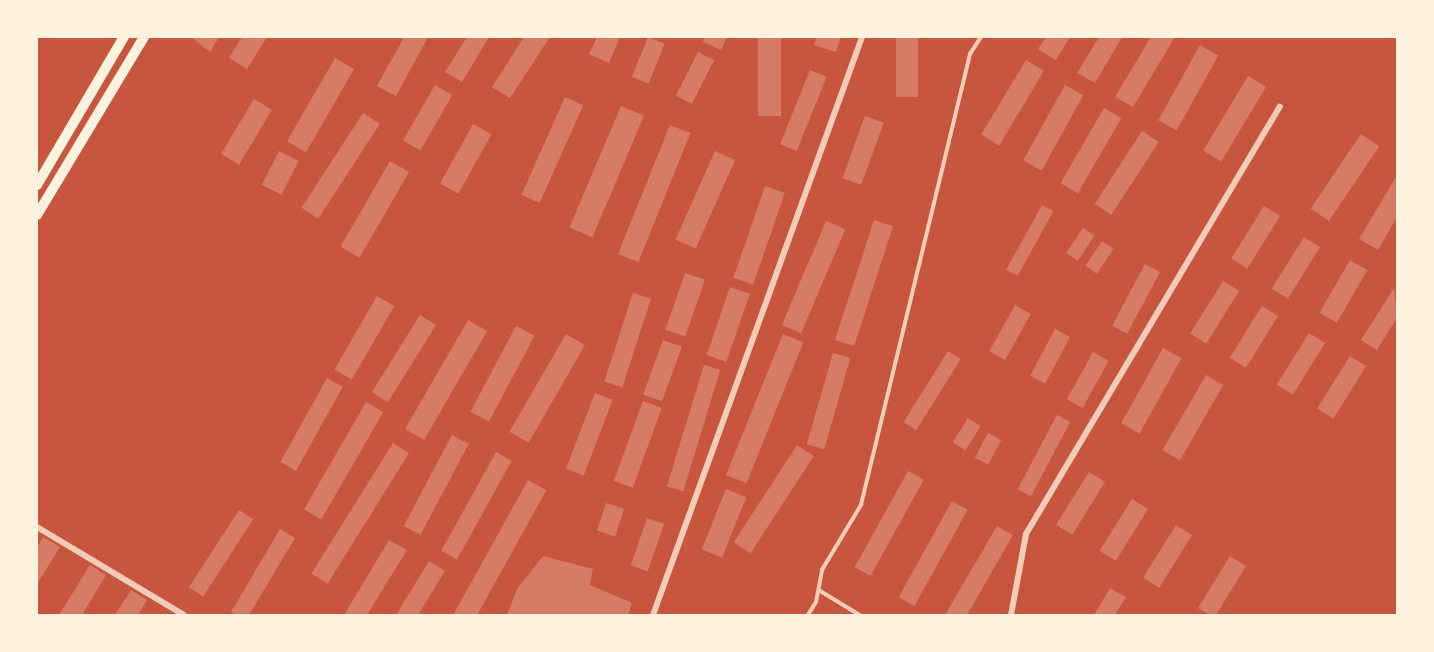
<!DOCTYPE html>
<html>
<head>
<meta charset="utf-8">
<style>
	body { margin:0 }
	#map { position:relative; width:1434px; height:652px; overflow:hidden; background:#c8553d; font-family:"Open Sans",sans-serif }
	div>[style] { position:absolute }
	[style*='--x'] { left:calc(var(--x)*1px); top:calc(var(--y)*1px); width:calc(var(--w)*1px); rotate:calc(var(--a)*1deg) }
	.building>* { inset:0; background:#d67c66; transform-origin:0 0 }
	.service>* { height:3.5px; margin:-1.75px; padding:0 1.75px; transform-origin:1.75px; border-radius:1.75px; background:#f1ccb7 }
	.minor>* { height:6px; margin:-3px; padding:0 3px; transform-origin:3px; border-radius:3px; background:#f1ccb7 }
	.primary>* { height:10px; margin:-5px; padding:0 5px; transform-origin:5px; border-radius:5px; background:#fff3e0 }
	span { translate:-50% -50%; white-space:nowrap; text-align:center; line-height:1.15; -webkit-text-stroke:5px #fff3e0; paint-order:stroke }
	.frame { position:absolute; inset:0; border:38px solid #fff3e0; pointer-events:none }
</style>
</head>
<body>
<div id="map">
	<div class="building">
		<i style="clip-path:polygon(191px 37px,219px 37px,210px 52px)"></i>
		<i style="clip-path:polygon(242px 37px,267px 37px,247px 69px,229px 58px)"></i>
		<i style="clip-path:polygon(404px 37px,428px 37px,396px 96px,377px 86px)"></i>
		<i style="clip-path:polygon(467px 37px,489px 37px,462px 82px,445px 72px)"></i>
		<i style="clip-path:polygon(524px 37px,550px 37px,510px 98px,492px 87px)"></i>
		<i style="clip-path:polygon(597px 37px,620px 37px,609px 63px,589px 54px)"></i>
		<i style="left:648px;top:37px;width:18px;height:43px;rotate:22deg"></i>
		<i style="clip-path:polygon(705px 37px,727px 37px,721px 50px,703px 42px)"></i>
		<i style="left:758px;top:37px;width:23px;height:79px"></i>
		<i style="clip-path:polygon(817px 37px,841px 37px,836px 52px,814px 45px)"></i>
		<i style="left:896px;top:37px;width:22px;height:60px"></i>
		<i style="clip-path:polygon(1046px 37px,1070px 37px,1056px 60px,1038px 49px)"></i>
		<i style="clip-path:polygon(1099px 37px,1122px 37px,1095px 83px,1077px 73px)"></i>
		<i style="clip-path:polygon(1151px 37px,1175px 37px,1133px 107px,1115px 97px)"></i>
		<i style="left:1200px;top:45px;width:21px;height:86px;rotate:29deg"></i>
		<i style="left:698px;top:52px;width:18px;height:49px;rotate:27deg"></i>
		<i style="left:335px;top:58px;width:22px;height:96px;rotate:30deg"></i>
		<i style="left:1026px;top:60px;width:21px;height:87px;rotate:31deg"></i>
		<i style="left:810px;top:70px;width:18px;height:80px;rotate:22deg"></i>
		<i style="left:1248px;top:76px;width:21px;height:87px;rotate:31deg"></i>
		<i style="left:435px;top:85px;width:20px;height:64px;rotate:30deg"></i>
		<i style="left:1065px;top:85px;width:21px;height:86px;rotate:29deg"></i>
		<i style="left:565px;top:97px;width:20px;height:107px;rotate:24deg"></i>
		<i style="left:254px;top:99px;width:21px;height:64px;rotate:31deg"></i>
		<i style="left:621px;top:106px;width:25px;height:132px;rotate:23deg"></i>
		<i style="left:1104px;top:108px;width:20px;height:87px;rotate:30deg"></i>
		<i style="left:363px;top:113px;width:20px;height:113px;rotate:33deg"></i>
		<i style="left:865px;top:116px;width:20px;height:66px;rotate:20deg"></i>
		<i style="left:473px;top:124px;width:21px;height:68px;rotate:29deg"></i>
		<i style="left:670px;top:125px;width:22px;height:139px;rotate:22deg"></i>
		<i style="left:1142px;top:131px;width:20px;height:87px;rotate:33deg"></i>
		<i style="left:1361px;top:134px;width:22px;height:90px;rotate:34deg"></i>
		<i style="left:279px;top:151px;width:22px;height:38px;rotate:27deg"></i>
		<i style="left:715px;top:151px;width:22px;height:97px;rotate:24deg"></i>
		<i style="left:390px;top:161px;width:22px;height:99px;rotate:30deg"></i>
		<i style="clip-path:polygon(1397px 175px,1397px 217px,1378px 250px,1359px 239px)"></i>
		<i style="left:765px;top:186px;width:21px;height:97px;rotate:19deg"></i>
		<i style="left:1042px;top:205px;width:13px;height:74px;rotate:29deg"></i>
		<i style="left:1264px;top:206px;width:19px;height:62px;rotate:32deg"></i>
		<i style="left:874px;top:220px;width:20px;height:126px;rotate:18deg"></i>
		<i style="left:826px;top:221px;width:21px;height:113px;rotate:23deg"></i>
		<i style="left:1083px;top:228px;width:14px;height:30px;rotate:34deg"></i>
		<i style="left:1304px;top:237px;width:19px;height:61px;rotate:32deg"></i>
		<i style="left:1102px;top:241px;width:14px;height:30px;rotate:34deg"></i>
		<i style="left:1350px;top:260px;width:20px;height:61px;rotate:30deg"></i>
		<i style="left:1145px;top:264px;width:17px;height:70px;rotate:28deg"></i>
		<i style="left:685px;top:273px;width:21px;height:60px;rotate:19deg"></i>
		<i style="left:1223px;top:281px;width:19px;height:62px;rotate:32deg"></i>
		<i style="left:730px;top:287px;width:21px;height:72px;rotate:19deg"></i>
		<i style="clip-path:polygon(1394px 288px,1397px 318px,1377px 350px,1361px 340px)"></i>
		<i style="left:633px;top:293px;width:19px;height:93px;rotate:18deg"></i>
		<i style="left:377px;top:296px;width:20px;height:85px;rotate:30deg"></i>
		<i style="left:1015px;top:305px;width:18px;height:53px;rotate:29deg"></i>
		<i style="left:1262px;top:306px;width:19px;height:61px;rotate:32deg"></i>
		<i style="left:420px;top:315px;width:19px;height:91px;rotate:32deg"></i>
		<i style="left:468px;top:320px;width:22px;height:126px;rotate:30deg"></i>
		<i style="left:516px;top:326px;width:21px;height:97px;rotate:28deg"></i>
		<i style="left:1055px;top:329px;width:17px;height:53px;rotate:28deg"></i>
		<i style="left:1309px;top:333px;width:19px;height:61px;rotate:32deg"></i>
		<i style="left:566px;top:334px;width:22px;height:113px;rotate:30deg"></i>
		<i style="left:783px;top:334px;width:22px;height:152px;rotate:22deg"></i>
		<i style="left:663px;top:340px;width:20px;height:58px;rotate:20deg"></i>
		<i style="left:1163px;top:348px;width:21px;height:86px;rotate:29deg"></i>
		<i style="left:948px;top:351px;width:15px;height:84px;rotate:32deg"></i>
		<i style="left:1093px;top:352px;width:18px;height:54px;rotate:29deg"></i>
		<i style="left:833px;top:353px;width:18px;height:95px;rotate:16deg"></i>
		<i style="left:1350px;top:356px;width:19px;height:62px;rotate:32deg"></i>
		<i style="left:704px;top:365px;width:17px;height:127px;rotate:17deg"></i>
		<i style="left:1206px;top:375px;width:20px;height:87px;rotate:30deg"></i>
		<i style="left:327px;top:378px;width:18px;height:96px;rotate:29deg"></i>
		<i style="left:595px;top:393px;width:19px;height:81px;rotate:21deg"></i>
		<i style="left:643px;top:401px;width:20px;height:85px;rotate:20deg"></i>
		<i style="left:366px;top:402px;width:20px;height:124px;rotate:30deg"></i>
		<i style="left:1057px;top:415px;width:15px;height:84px;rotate:28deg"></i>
		<i style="left:968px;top:418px;width:15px;height:29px;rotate:32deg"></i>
		<i style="left:988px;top:433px;width:15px;height:28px;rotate:28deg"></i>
		<i style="left:452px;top:435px;width:19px;height:103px;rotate:28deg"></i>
		<i style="left:393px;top:443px;width:19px;height:154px;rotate:32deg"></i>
		<i style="left:797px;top:445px;width:20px;height:116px;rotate:33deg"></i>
		<i style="left:496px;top:452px;width:18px;height:113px;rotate:29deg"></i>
		<i style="left:908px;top:471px;width:18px;height:110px;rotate:29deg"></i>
		<i style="left:1089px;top:472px;width:19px;height:62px;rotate:32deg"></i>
		<i style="left:528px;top:480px;width:21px;height:154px;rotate:29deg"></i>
		<i style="left:726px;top:489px;width:22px;height:65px;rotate:22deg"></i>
		<i style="left:1132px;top:499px;width:19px;height:61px;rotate:32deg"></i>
		<i style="left:952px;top:501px;width:18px;height:110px;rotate:29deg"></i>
		<i style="left:606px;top:503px;width:19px;height:29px;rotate:18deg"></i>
		<i style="left:239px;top:510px;width:17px;height:92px;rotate:33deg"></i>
		<i style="left:647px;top:518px;width:18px;height:50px;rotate:19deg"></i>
		<i style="left:1176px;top:525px;width:19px;height:62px;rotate:32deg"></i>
		<i style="clip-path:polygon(997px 526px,1013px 535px,967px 615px,945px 615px)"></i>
		<i style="clip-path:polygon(280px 529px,295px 538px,249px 615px,237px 615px,231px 612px)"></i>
		<i style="clip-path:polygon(43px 537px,60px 547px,37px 584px,37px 548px)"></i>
		<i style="clip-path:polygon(389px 540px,407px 550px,367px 615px,344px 615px)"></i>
		<i style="clip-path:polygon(543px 556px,593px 569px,590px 585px,632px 603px,628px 615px,507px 615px,517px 589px)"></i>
		<i style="clip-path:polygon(1230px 556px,1246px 566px,1216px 615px,1210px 615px,1198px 608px)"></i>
		<i style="clip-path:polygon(429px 561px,445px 571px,418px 615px,396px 615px)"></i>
		<i style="clip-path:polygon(90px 565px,106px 575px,82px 615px,59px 615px)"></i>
		<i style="clip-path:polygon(1110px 588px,1126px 597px,1115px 615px,1094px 615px)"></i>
		<i style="clip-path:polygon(131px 590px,147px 600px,138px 615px,115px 615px)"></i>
	</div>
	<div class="service">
		<i style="--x:819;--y:590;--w:48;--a:31.4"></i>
		<i style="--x:808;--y:615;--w:15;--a:-58"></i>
		<i style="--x:816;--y:602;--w:33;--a:-79"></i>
		<i style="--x:822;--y:570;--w:76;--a:-59"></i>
		<i style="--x:861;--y:505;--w:464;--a:-76.4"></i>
		<i style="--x:970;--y:54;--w:20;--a:-57"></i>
	</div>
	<div class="minor">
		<i style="--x:37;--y:527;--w:171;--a:30.9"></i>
		<i style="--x:653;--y:615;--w:615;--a:-70.12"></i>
		<i style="--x:1011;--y:615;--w:82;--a:-79.5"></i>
		<i style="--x:1026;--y:534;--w:497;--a:-59.3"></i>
	</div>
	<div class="primary">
		<i style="--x:37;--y:185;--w:172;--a:-59.6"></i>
		<i style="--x:37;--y:215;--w:208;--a:-59"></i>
	</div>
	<div class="frame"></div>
</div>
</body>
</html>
